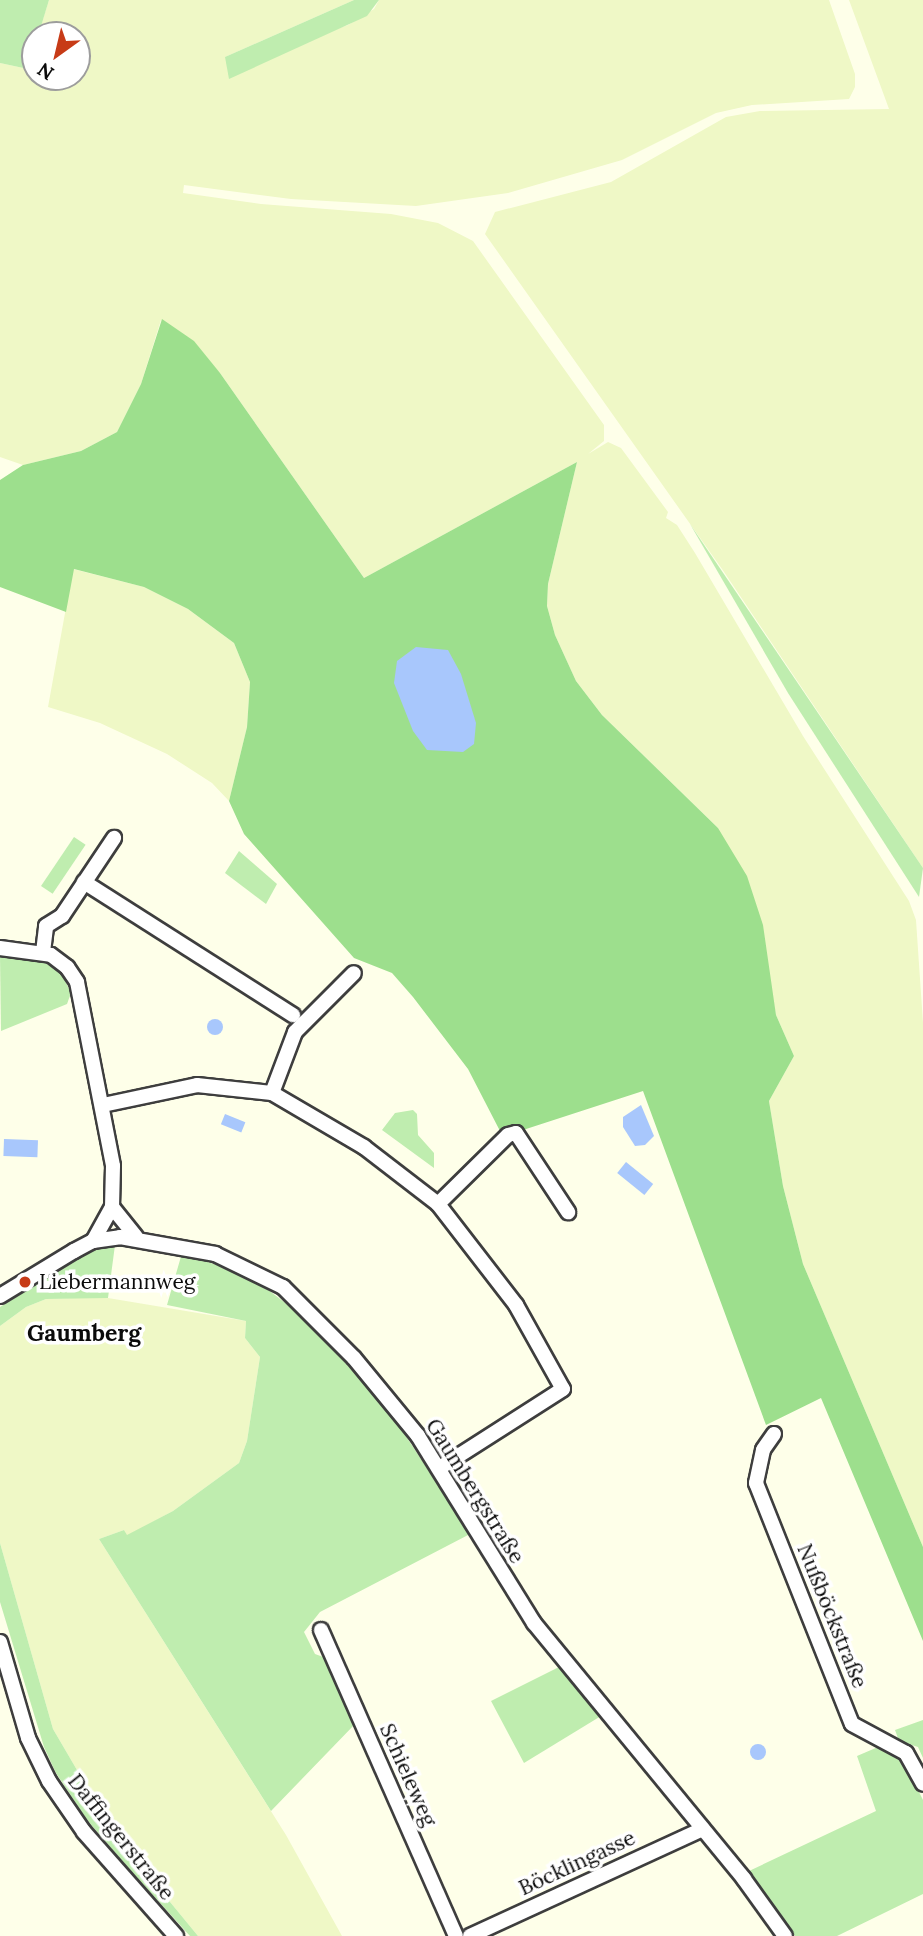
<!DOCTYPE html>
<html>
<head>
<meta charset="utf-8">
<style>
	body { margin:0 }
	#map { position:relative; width:923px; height:1936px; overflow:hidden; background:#feffe9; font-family:Lora,serif }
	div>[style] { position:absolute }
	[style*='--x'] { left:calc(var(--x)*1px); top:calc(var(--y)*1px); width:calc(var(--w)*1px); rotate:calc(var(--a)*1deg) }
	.farmland>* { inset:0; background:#eff8c6 }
	.green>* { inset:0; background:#bfedaf; transform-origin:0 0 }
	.forest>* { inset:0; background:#9ddf8d }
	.water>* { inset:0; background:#a8c7fc; transform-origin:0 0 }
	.round { border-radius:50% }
	.roads { filter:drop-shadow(2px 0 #3e3e3e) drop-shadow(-2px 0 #3e3e3e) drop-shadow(0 2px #3e3e3e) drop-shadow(0 -2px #3e3e3e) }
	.minor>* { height:14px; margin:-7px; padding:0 7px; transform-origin:7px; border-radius:7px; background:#fff }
	.dots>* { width:19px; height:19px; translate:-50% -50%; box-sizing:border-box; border:4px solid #fff; border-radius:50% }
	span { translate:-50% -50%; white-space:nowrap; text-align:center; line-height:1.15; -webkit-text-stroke:7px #fff; paint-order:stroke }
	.poi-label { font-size:21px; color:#0b0b0b }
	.left { translate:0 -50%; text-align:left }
	.street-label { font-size:21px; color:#0b0b0b }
	.neighbourhood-label { font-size:23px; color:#0b0b0b; font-weight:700 }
	.north { position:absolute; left:21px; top:21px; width:70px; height:70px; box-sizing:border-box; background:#fff; border:2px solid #9d9d9d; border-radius:50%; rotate:214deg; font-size:19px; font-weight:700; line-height:28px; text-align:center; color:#0b0b0b }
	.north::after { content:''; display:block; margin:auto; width:24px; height:32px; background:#c73b17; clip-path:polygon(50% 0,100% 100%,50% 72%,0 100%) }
</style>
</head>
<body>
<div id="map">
	<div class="farmland">
		<i style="clip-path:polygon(49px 0,354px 0,225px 57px,306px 40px,348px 25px,374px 9px,379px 0,829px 0,855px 74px,855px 87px,849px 99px,752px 105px,716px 113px,622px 160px,508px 193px,416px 206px,291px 199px,184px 185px,183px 193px,261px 204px,391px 214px,438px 223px,473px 241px,604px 425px,604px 441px,588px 454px,608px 442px,621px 448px,668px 512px,666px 518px,677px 525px,695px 553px,803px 736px,909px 901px,916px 920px,923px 1023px,923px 1547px,803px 1264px,783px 1186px,769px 1101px,794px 1056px,776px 1015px,769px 978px,718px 828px,602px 715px,576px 681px,555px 635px,547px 606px,548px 584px,577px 462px,364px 578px,220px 373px,161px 320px,141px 384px,117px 432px,81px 451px,23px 465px,0 457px,0 63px,28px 69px,35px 46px,35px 77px,77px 77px,77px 35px,38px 35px)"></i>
		<i style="clip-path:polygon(849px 0,923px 0,923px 868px,722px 569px,485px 234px,495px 212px,611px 182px,726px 117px,760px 111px,889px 109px)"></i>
		<i style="clip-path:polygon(73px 569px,144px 587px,188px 609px,234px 643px,250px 682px,247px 727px,229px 801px,212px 783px,167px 754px,100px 723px,48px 707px)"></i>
		<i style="clip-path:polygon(102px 1297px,246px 1321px,245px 1338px,260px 1357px,247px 1441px,239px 1463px,173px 1511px,127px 1536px,124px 1530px,99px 1539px,286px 1835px,342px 1936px,198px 1936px,115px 1835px,53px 1729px,0 1543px,0 1326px,26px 1307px,46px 1299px)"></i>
	</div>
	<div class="green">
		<i style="clip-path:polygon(0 0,49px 0,28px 69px,0 63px)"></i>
		<i style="clip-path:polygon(354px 0,379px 0,367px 16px,229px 79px,225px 57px)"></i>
		<i style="clip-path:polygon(690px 524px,923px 868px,919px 897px,788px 693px)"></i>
		<i style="left:74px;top:837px;width:14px;height:59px;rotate:34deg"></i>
		<i style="clip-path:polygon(239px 851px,277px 884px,266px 904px,225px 873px)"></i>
		<i style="clip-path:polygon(0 955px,31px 957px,60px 970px,71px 993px,67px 1004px,1px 1031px)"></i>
		<i style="clip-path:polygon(413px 1110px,417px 1114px,418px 1135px,434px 1153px,434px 1168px,382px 1130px,395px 1113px)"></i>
		<i style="clip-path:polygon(115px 1245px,108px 1298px,46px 1299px,26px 1307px,0 1326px,0 1307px,94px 1248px)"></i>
		<i style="clip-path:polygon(182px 1253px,251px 1277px,308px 1320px,396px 1421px,470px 1534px,320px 1612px,304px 1632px,315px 1654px,326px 1658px,356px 1723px,271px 1811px,99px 1539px,124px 1530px,127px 1535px,173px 1511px,239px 1463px,247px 1441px,260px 1357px,245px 1338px,246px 1321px,167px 1305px)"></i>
		<i style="clip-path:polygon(0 1543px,53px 1729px,115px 1835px,198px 1936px,190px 1936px,131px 1871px,87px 1820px,56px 1773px,44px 1747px,0 1602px)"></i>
		<i style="clip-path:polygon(559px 1667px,601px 1716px,524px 1763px,491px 1701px)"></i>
		<i style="clip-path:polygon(923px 1720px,923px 1758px,918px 1747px,899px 1741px,895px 1730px)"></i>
		<i style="clip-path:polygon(878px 1747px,902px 1758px,923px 1800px,923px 1894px,837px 1936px,795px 1936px,749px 1871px,876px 1811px,857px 1756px)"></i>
	</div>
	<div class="forest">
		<i style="clip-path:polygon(162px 319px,194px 341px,220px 373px,364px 578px,577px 462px,548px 584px,547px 606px,555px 635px,576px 681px,602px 715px,718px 828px,747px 876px,763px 925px,776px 1015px,794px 1056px,769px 1101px,783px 1186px,803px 1264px,923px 1547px,923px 1641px,821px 1398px,766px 1425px,643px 1091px,523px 1130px,500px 1131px,468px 1069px,413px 997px,392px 973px,354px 958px,244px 834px,229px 801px,247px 727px,250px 682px,234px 643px,188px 609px,144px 587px,74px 569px,66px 612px,0 587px,0 480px,23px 465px,81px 451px,117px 432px,141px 384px)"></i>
	</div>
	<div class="water">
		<i style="clip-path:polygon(416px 647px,448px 650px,461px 674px,476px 723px,474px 744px,463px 752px,427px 750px,413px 731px,394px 683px,397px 661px)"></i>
		<i class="round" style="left:207px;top:1019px;width:16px;height:16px"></i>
		<i style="clip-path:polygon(641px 1105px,654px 1136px,645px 1145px,635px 1146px,623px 1127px,623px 1117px)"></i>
		<i style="left:225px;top:1114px;width:22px;height:11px;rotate:22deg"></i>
		<i style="left:4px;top:1139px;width:34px;height:17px;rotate:2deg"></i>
		<i style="left:626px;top:1162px;width:35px;height:14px;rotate:39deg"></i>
		<i class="round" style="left:750px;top:1744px;width:16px;height:16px"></i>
	</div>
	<div class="roads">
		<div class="minor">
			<i style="--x:84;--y:882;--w:248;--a:32.5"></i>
			<i style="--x:0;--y:948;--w:51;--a:7.8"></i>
			<i style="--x:51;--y:955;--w:20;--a:37"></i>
			<i style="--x:67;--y:967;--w:18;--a:56"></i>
			<i style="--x:77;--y:982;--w:187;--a:78.9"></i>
			<i style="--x:113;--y:1166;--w:41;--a:91.4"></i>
			<i style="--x:112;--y:1207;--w:39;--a:119"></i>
			<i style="--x:43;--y:952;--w:26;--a:-83"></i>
			<i style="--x:46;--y:926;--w:19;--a:-32"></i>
			<i style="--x:62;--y:916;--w:94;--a:-56.3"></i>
			<i style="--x:272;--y:1093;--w:65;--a:-69.3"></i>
			<i style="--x:295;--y:1032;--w:83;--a:-45"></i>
			<i style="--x:103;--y:1105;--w:96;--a:-12"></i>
			<i style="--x:197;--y:1085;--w:75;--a:6.1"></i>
			<i style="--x:272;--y:1093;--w:107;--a:30.4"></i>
			<i style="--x:364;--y:1147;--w:93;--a:37.6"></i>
			<i style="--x:438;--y:1204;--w:128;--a:52.3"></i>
			<i style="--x:516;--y:1305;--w:96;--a:60.8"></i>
			<i style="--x:563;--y:1389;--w:145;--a:147.4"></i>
			<i style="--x:438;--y:1204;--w:98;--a:-44.6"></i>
			<i style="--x:508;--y:1135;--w:8;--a:-14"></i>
			<i style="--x:516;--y:1133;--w:95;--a:56.6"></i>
			<i style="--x:112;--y:1207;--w:38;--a:51"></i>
			<i style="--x:0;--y:1296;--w:87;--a:-31.3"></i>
			<i style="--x:74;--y:1251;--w:21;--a:-28"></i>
			<i style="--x:93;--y:1241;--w:27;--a:-8"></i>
			<i style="--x:120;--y:1237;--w:97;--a:10.1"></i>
			<i style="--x:215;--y:1254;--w:76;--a:25.9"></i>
			<i style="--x:283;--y:1287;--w:100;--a:45"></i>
			<i style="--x:354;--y:1358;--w:101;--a:50.6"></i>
			<i style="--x:418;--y:1436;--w:220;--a:58.2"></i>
			<i style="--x:534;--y:1623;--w:331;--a:50.6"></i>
			<i style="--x:744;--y:1879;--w:70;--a:54.3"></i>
			<i style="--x:774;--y:1434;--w:19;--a:125"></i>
			<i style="--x:763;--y:1450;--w:34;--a:102"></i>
			<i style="--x:756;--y:1483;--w:259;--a:68.3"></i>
			<i style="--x:852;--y:1724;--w:61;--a:28.2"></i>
			<i style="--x:906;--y:1753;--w:35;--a:61"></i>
			<i style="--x:321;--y:1630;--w:334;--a:66.2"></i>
			<i style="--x:0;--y:1642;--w:100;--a:73.7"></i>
			<i style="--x:28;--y:1738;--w:48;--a:64"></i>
			<i style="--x:49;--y:1781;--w:62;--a:55.5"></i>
			<i style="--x:84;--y:1832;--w:139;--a:48.5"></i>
			<i style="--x:470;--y:1936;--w:256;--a:-24.7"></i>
		</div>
	</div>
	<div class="dots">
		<i style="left:25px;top:1282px;background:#c73b17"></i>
	</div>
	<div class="poi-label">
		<span class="left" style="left:39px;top:1282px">Liebermannweg</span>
	</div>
	<div class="street-label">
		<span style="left:475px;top:1491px;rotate:58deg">Gaumbergstraße</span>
		<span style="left:832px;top:1616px;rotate:68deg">Nußböckstraße</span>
		<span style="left:408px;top:1775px;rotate:66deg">Schieleweg</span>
		<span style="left:121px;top:1837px;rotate:51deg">Daffingerstraße</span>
		<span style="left:577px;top:1863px;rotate:-25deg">Böcklingasse</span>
	</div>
	<div class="neighbourhood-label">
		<span style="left:84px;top:1333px">Gaumberg</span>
	</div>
	<div class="north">N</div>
</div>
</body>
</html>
